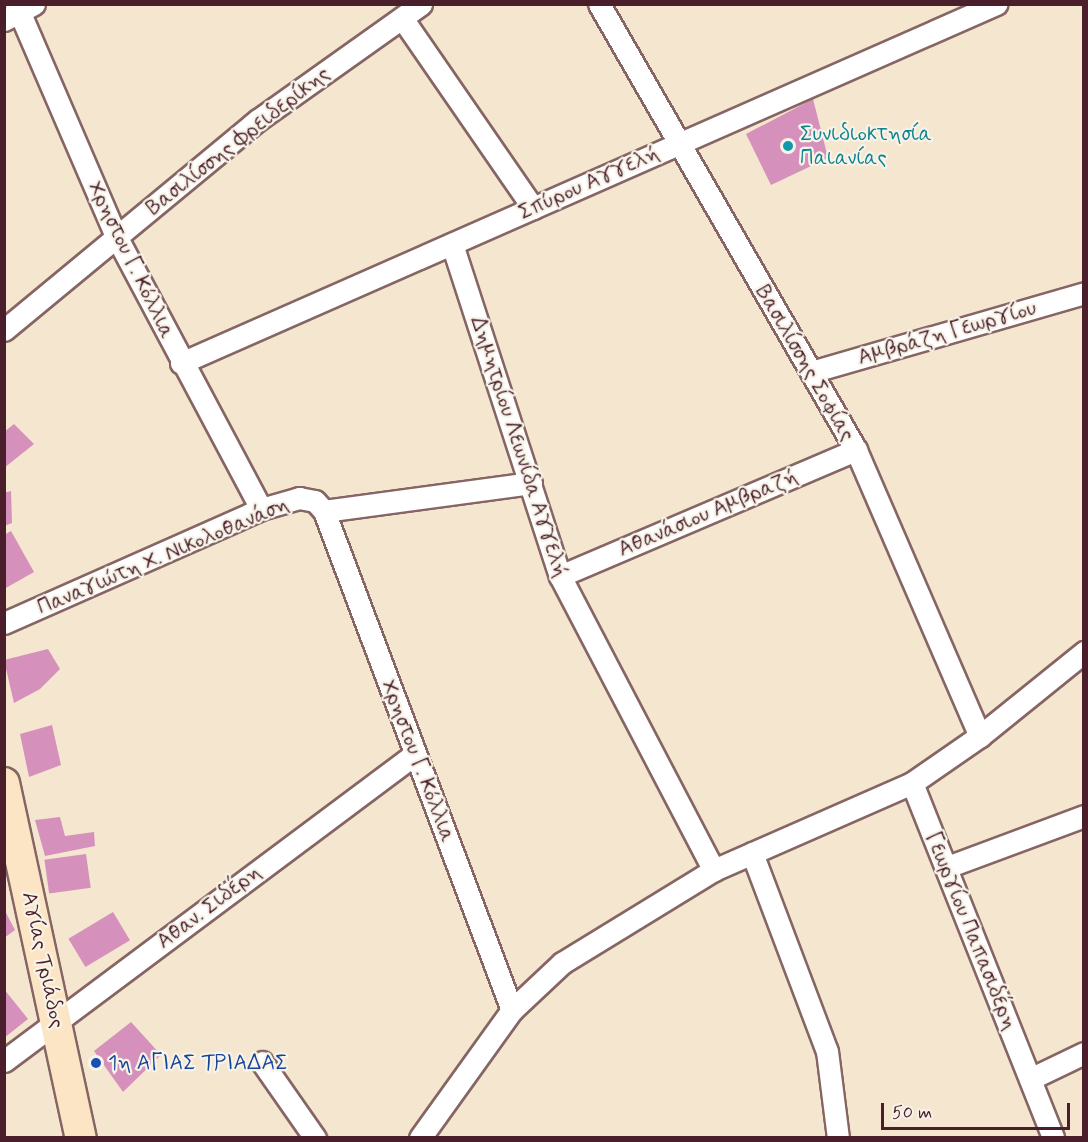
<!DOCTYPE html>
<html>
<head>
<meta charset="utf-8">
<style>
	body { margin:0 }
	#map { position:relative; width:1088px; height:1142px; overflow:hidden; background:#f4e6cf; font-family:Mynerve,sans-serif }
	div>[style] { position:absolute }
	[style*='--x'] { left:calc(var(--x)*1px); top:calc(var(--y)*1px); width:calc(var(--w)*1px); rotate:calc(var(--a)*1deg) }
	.building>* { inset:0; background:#d590bb; transform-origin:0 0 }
	.roads { filter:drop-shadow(2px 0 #866564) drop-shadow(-2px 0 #866564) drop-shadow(0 2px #866564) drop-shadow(0 -2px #866564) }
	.street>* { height:21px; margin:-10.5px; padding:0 10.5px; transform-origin:10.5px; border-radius:10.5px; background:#fff }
	.secondary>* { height:30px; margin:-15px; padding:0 15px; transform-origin:15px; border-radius:15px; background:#fce5c4 }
	.dots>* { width:16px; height:16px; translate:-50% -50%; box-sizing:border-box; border:3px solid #f7f3e8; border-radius:50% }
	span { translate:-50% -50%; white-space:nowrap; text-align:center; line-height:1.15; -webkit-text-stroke:4.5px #f7f3e8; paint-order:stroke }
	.culture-label { font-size:21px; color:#0d838f }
	.left { translate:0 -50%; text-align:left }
	.street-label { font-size:21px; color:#4a1f2b }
	.transit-label { font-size:21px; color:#164399 }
	.frame { position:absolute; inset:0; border:6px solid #4a1f2b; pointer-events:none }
	.scale { position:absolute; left:881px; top:1103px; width:189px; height:27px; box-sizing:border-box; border:3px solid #4a1f2b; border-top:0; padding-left:8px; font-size:18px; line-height:21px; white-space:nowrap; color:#4a1f2b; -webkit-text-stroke:4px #f7f3e8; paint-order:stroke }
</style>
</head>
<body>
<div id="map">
	<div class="building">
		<i style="clip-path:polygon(813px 99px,828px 158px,771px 185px,746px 134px)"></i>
		<i style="clip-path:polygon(14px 424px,34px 444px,4px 468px,4px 432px)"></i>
		<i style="clip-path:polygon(11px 491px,12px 523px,4px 526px,4px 493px)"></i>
		<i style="clip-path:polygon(11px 531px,34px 572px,4px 589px,4px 535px)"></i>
		<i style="clip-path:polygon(48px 649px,60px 669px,40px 689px,14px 703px,4px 660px)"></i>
		<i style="clip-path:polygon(52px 725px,61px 765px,29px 777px,20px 734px)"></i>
		<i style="clip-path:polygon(60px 817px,65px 836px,94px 832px,95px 846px,45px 856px,35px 820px)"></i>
		<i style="left:86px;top:854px;width:34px;height:42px;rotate:82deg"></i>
		<i style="clip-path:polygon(4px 909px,15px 930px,4px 938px)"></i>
		<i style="left:113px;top:912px;width:33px;height:52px;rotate:59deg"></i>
		<i style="clip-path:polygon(4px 989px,28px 1019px,4px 1038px)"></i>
		<i style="clip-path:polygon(131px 1022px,161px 1055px,123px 1092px,94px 1051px)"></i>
	</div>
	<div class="roads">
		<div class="street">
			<i style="--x:16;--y:4;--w:253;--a:66.7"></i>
			<i style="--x:116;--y:236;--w:309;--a:62"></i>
			<i style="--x:599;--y:4;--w:515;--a:60.05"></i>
			<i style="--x:856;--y:450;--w:312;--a:66.6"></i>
			<i style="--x:402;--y:18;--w:231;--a:55.4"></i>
			<i style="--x:4;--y:20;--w:34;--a:-28"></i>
			<i style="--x:452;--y:244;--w:349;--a:72"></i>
			<i style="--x:560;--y:576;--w:332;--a:62.4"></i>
			<i style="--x:4;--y:330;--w:330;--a:-39.6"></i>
			<i style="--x:258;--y:120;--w:200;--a:-35.4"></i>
			<i style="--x:181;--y:363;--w:891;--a:-23.77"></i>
			<i style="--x:811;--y:372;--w:284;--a:-16.1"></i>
			<i style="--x:324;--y:511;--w:533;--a:69.36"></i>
			<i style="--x:560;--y:576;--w:322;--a:-23.1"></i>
			<i style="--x:4;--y:623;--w:281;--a:-23.9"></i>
			<i style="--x:261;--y:509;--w:40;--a:-16"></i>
			<i style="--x:299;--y:498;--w:16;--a:11"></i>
			<i style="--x:315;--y:501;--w:13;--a:48"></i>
			<i style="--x:324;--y:511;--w:209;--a:-7.7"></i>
			<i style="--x:912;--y:783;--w:382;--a:68.3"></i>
			<i style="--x:752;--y:853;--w:212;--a:69.3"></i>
			<i style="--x:827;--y:1051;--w:88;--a:82.8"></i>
			<i style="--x:947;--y:867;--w:146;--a:-20.4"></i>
			<i style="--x:4;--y:1061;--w:513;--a:-36.76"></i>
			<i style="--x:262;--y:1062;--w:93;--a:55.1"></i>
			<i style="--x:1030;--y:1079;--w:60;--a:-25.7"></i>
			<i style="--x:420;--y:1138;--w:158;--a:-54.3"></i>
			<i style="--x:512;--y:1010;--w:69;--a:-43.2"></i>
			<i style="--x:562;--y:963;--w:178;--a:-31.5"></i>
			<i style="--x:714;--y:870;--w:216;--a:-23.7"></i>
			<i style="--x:912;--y:783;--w:83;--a:-34.7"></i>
			<i style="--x:980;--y:736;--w:134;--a:-38.9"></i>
		</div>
		<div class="secondary">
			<i style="--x:4;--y:783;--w:363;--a:77.8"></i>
		</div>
	</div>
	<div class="dots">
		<i style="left:788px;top:146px;background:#0f9aa8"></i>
		<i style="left:96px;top:1063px;background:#1a4fb4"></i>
	</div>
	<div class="culture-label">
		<span class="left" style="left:800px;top:146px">Συνιδιοκτησία<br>Παιανίας</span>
	</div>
	<div class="street-label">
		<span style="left:238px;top:141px;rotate:-38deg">Βασιλίσσης Φρειδερίκης</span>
		<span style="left:589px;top:183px;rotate:-24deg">Σπύρου Αγγελή</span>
		<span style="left:131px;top:260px;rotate:64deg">Χρηστου Γ. Κόλλια</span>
		<span style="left:947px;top:333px;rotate:-16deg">Αμβράζη Γεωργίου</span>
		<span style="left:805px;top:363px;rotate:60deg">Βασιλίσσης Σοφίας</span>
		<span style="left:519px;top:447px;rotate:72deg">Δημητρίου Λεωνίδα Αγγελή</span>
		<span style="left:708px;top:513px;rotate:-23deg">Αθανάσιου Αμβραζή</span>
		<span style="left:163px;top:556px;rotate:-23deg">Παναγιώτη Χ. Νικολοθανάση</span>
		<span style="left:418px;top:761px;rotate:69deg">Χρηστου Γ. Κόλλια</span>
		<span style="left:209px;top:907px;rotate:-37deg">Αθαν. Σιδέρη</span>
		<span style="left:971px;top:931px;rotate:68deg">Γεωργίου Παπασιδέρη</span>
		<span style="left:43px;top:960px;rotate:78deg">Αγίας Τριάδος</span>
	</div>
	<div class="transit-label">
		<span class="left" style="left:108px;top:1063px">1η ΑΓΙΑΣ ΤΡΙΑΔΑΣ</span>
	</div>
	<div class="frame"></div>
	<div class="scale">50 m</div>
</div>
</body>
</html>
